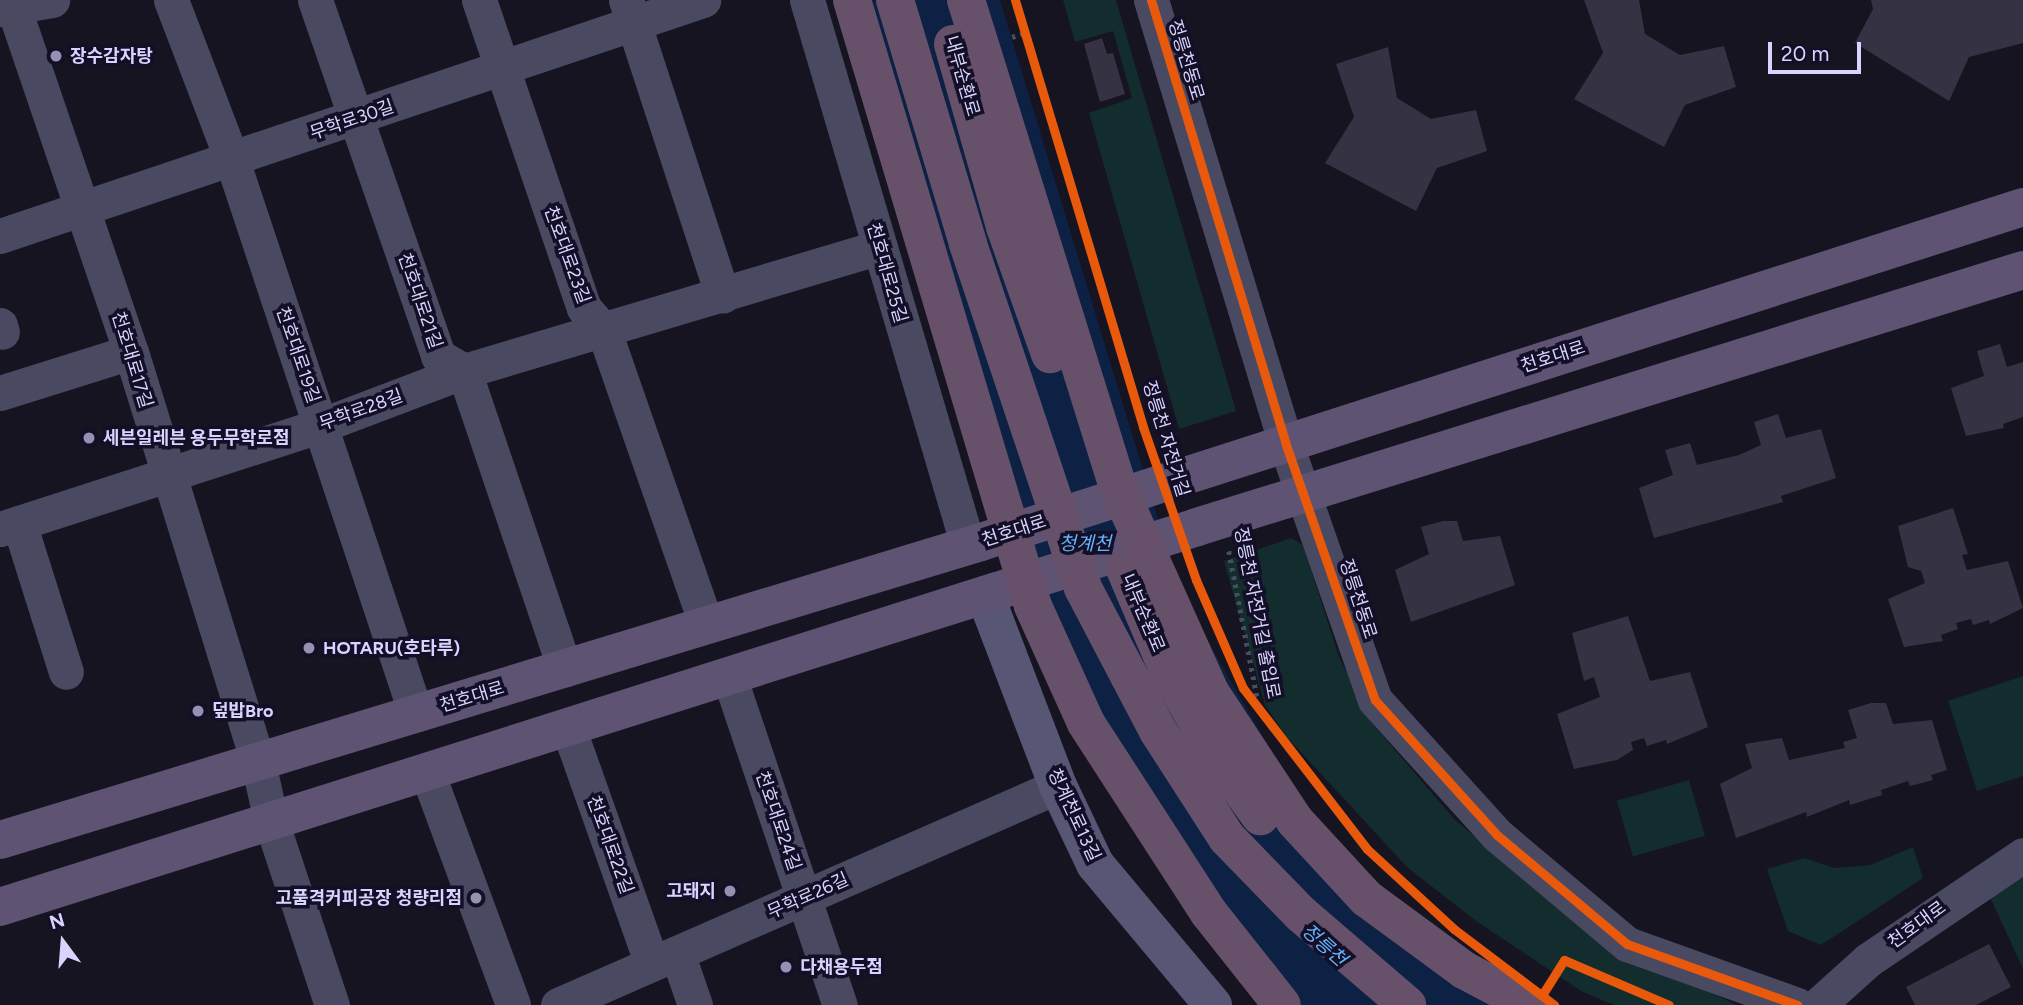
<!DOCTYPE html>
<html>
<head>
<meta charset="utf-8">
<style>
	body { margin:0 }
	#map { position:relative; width:2023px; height:1005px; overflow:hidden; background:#161421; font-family:Figtree,"Noto Sans KR",sans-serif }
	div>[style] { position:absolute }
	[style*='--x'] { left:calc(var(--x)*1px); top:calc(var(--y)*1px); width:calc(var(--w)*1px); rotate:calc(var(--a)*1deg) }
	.green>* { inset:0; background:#132c2d; transform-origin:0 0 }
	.water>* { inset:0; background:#0d2144 }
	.building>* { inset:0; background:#343243 }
	.path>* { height:4.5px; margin-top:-2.25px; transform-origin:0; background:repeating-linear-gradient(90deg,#44505f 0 3.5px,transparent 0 8.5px) }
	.street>* { height:35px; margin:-17.5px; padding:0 17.5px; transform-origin:17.5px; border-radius:17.5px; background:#4a4962 }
	.secondary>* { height:38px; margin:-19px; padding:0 19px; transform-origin:19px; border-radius:19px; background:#575674 }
	.primary>* { height:38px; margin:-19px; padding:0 19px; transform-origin:19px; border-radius:19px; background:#5e5373 }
	.primary-bridge>* { height:38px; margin:-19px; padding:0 19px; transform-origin:19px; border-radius:19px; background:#5e5373 }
	.highway-bridge>* { height:38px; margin:-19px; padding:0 19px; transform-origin:19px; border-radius:19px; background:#67516a }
	.cycleway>* { height:9px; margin:-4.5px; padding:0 4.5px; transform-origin:4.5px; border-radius:4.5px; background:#e8590c }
	.dots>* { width:19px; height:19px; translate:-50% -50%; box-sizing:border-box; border:4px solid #130f26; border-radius:50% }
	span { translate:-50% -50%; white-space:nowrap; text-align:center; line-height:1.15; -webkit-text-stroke:7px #130f26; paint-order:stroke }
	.poi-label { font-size:18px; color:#d9d4ff; font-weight:700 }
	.left { translate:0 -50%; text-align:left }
	.right { translate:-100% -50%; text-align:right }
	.street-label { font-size:18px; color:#d9d4ff }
	.water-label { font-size:19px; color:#62b6ff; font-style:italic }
	.north { position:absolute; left:28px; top:907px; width:70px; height:70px; -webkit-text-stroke:5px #130f26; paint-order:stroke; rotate:344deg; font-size:19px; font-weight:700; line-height:28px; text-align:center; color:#d9d4ff }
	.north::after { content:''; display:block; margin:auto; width:24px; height:32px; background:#d9d4ff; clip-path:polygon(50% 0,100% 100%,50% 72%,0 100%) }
	.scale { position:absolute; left:1768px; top:42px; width:93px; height:32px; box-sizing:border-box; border:4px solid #d9d4ff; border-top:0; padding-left:9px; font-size:21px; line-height:24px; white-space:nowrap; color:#d9d4ff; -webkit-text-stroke:5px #130f26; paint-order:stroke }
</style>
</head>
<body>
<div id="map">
	<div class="green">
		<i style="clip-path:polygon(1063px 0,1116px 0,1236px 411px,1179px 429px,1089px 113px,1132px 98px,1113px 31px,1075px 42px)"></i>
		<i style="clip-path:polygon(1291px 538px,1303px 545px,1339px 657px,1372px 723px,1455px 820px,1596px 937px,1737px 1005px,1614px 1005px,1581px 991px,1476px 921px,1407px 867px,1286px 736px,1265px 705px,1224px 561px)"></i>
		<i style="clip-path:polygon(2023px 676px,2023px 776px,1977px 791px,1948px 701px)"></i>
		<i style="left:1689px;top:780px;width:58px;height:75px;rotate:74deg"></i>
		<i style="clip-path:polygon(1913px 847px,1923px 878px,1821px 945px,1788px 931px,1767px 869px,1804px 858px,1835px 868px,1870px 865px)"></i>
		<i style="clip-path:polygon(2023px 866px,2023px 969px,1985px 886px)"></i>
	</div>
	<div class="water">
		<i style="clip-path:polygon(842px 0,1000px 0,1181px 595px,1360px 905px,1489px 1005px,1291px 1005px,1024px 606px)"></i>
	</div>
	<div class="building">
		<i style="clip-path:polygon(1584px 0,1639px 0,1645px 34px,1680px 55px,1724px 46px,1736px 87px,1685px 105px,1664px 147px,1574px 99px,1603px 53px)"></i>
		<i style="clip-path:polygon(1871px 0,2023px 0,2023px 43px,1969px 57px,1949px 101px,1855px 43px,1873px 9px)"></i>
		<i style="clip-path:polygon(1102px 38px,1107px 54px,1113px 53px,1125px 94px,1100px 102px,1084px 44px)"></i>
		<i style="clip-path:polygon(1388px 47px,1397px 98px,1431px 119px,1476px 110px,1487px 151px,1437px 168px,1416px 211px,1325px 163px,1354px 117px,1336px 64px)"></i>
		<i style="clip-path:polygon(2000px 344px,2007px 367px,2023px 362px,2023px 417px,2003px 424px,2004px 428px,1966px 436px,1951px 388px,1984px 376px,1977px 351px)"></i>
		<i style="clip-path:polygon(1778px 414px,1786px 438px,1821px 429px,1836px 478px,1781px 496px,1783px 502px,1654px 538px,1639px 488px,1673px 475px,1665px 450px,1690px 443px,1697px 465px,1739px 455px,1761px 445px,1754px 422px)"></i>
		<i style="clip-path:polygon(1953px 508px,1968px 554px,1962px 555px,1967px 570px,2008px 561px,2023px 608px,1990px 624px,1989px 620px,1973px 625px,1971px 619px,1956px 623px,1958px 629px,1941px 635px,1943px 641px,1904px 647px,1888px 599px,1925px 583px,1921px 571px,1908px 567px,1898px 526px)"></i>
		<i style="clip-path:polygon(1443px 521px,1457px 521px,1463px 541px,1500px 536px,1515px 585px,1411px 622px,1395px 570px,1429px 554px,1421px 527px)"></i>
		<i style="clip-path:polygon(1628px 616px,1650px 681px,1690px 672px,1708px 727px,1667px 744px,1666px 740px,1647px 746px,1644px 738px,1631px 742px,1633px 750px,1617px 760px,1574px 769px,1557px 714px,1600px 697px,1594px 677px,1584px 681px,1572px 633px)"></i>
		<i style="clip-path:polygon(1871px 703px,1886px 703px,1893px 724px,1932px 720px,1947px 770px,1931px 775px,1933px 780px,1910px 786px,1908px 781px,1881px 790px,1882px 795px,1850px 805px,1849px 800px,1807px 817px,1806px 812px,1736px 838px,1720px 784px,1752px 768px,1745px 744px,1782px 738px,1789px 760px,1845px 748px,1843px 742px,1857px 738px,1848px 710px)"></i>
		<i style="clip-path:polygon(1989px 944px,2011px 987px,1976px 1005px,1915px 1005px,1906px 987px)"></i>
	</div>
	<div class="path">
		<i style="--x:1012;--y:37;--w:14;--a:-17"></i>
		<i style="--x:1229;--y:551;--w:149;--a:79.1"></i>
	</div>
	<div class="street">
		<i style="--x:11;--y:0;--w:372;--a:71.2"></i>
		<i style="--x:131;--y:352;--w:429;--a:72.8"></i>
		<i style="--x:258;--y:762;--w:60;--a:77.6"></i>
		<i style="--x:271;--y:821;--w:194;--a:71.7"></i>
		<i style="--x:171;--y:0;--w:171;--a:69.1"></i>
		<i style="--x:232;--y:160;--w:584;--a:71.63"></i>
		<i style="--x:315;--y:0;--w:377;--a:70.9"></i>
		<i style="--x:438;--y:356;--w:30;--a:30"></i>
		<i style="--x:464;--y:371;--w:315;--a:71.3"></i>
		<i style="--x:479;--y:0;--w:325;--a:71.2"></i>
		<i style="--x:584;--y:308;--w:30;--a:49"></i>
		<i style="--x:604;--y:331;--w:310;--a:70.8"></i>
		<i style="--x:626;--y:0;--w:311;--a:71.9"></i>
		<i style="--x:807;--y:0;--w:569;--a:73.57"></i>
		<i style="--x:1151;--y:0;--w:462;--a:73.1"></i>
		<i style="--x:1285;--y:442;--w:273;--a:70.8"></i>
		<i style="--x:1375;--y:700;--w:182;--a:47.9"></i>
		<i style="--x:1497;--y:835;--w:170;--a:40"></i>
		<i style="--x:1627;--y:944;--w:181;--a:19.7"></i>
		<i style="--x:0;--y:9;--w:53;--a:-9.8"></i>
		<i style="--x:0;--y:236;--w:742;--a:-18.56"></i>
		<i style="--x:0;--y:325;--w:7;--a:74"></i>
		<i style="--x:0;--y:393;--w:137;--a:-17.4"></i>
		<i style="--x:19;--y:523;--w:156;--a:72.5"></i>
		<i style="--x:0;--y:529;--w:338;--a:-17.9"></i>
		<i style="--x:322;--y:425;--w:152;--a:-20.8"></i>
		<i style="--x:464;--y:371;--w:434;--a:-16.6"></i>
		<i style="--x:729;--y:676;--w:347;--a:71.4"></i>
		<i style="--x:568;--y:727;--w:251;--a:70.5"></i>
		<i style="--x:427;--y:772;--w:248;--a:69.7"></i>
		<i style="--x:677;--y:953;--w:55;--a:70.9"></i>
		<i style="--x:558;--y:1005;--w:546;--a:-23.65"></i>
		<i style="--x:1818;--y:1005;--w:67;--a:-42"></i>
		<i style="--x:1868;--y:960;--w:187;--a:-34.1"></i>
	</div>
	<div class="secondary">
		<i style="--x:985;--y:595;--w:204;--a:69.1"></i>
		<i style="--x:1058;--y:786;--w:86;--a:64.6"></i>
		<i style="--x:1095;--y:864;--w:184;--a:50.1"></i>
	</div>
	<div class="primary">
		<i style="--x:1182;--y:477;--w:883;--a:-17.8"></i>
		<i style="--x:1197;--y:527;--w:865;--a:-17.28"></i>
		<i style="--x:0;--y:840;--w:1025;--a:-16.9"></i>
		<i style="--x:0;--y:907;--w:1046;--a:-17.59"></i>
	</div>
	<div class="primary-bridge">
		<i style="--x:981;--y:542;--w:211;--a:-17.9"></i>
		<i style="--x:997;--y:591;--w:210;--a:-17.7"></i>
	</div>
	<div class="highway-bridge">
		<i style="--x:852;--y:0;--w:632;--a:73.37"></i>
		<i style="--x:1033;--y:606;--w:128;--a:65.6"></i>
		<i style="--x:1086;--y:723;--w:226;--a:57.1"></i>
		<i style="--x:1209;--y:913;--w:117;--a:51.6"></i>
		<i style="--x:895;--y:0;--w:255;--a:73.3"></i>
		<i style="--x:968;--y:244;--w:363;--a:71.5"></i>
		<i style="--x:1083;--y:588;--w:161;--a:62.3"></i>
		<i style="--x:1158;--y:731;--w:127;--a:57.2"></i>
		<i style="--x:1227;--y:838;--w:106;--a:45.8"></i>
		<i style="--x:1301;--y:914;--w:140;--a:40.6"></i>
		<i style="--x:966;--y:0;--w:510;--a:72.67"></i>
		<i style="--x:1118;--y:487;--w:225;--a:65.8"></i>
		<i style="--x:1210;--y:692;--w:154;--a:56.6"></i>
		<i style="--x:1295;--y:821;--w:105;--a:47.3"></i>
		<i style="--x:1366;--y:898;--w:122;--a:36.3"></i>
		<i style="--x:1464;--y:970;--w:75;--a:27.9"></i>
		<i style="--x:953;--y:44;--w:190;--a:74.1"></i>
		<i style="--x:1005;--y:227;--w:135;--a:70.5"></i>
		<i style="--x:1125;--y:569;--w:112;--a:66.9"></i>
		<i style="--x:1169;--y:672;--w:94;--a:60.7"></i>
		<i style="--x:1215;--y:754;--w:77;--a:54"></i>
	</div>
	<div class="cycleway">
		<i style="--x:1015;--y:0;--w:446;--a:73.3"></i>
		<i style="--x:1143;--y:427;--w:162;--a:70.9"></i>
		<i style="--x:1196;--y:580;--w:118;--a:66.5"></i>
		<i style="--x:1243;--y:688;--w:203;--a:52.4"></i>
		<i style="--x:1367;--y:849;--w:118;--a:42.6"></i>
		<i style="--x:1454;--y:929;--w:126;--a:37.2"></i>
		<i style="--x:1151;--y:0;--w:462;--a:73.1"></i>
		<i style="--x:1285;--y:442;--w:273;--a:70.8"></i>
		<i style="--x:1375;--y:700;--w:182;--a:47.9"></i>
		<i style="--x:1497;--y:835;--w:170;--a:40"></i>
		<i style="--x:1627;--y:944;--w:181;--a:19.7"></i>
		<i style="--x:1544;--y:992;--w:38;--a:-58"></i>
		<i style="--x:1564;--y:960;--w:114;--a:23.2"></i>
	</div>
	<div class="dots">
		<i style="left:56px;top:56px;background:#9591b1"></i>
		<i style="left:89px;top:438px;background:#9591b1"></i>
		<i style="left:309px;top:648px;background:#9591b1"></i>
		<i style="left:198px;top:711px;background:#9591b1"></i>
		<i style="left:730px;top:891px;background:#9591b1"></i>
		<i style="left:476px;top:898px;background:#9591b1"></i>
		<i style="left:786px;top:967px;background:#9591b1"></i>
	</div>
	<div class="poi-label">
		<span class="left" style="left:70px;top:56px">장수감자탕</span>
		<span class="left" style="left:103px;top:438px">세븐일레븐 용두무학로점</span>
		<span class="left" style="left:323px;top:648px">HOTARU(호타루)</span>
		<span class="left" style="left:212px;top:711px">덮밥Bro</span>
		<span class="right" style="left:716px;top:891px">고돼지</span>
		<span class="right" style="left:462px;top:898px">고품격커피공장 청량리점</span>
		<span class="left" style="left:800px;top:967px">다채용두점</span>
	</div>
	<div class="street-label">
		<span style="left:1186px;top:60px;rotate:73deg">정릉천동로</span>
		<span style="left:962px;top:76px;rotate:74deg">내부순환로</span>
		<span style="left:352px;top:120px;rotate:-19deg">무학로30길</span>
		<span style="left:567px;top:255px;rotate:70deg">천호대로23길</span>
		<span style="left:887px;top:273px;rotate:74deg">천호대로25길</span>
		<span style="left:420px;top:301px;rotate:71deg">천호대로21길</span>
		<span style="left:298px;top:355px;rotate:71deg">천호대로19길</span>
		<span style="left:1553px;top:357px;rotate:-18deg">천호대로</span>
		<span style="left:132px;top:360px;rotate:73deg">천호대로17길</span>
		<span style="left:361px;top:410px;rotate:-20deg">무학로28길</span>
		<span style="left:1166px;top:439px;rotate:73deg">정릉천 자전거길</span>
		<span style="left:1014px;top:531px;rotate:-18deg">천호대로</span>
		<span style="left:1358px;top:599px;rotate:72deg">정릉천동로</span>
		<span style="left:1143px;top:613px;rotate:67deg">내부순환로</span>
		<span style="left:1257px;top:613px;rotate:79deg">정릉천 자전거길 출입로</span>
		<span style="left:472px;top:697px;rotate:-17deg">천호대로</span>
		<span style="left:1074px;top:815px;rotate:65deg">청계천로13길</span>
		<span style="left:778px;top:821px;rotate:71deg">천호대로24길</span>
		<span style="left:610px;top:845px;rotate:70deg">천호대로22길</span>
		<span style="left:808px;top:896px;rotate:-24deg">무학로26길</span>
		<span style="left:1917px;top:925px;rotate:-36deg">천호대로</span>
	</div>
	<div class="water-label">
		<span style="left:1085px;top:544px">청계천</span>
		<span style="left:1324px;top:945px;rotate:42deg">정릉천</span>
	</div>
	<div class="north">N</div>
	<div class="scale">20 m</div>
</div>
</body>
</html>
